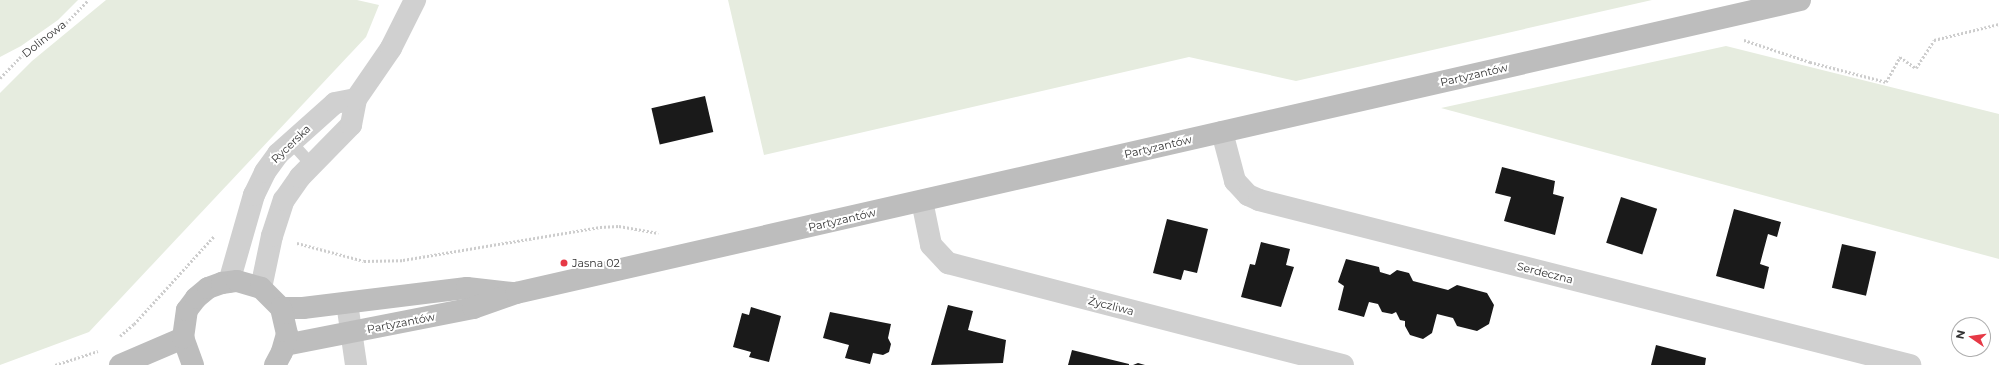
<!DOCTYPE html>
<html>
<head>
<meta charset="utf-8">
<style>
	body { margin:0 }
	#map { position:relative; width:1999px; height:365px; overflow:hidden; background:#fff; font-family:Montserrat,sans-serif }
	div>[style] { position:absolute }
	[style*='--x'] { left:calc(var(--x)*1px); top:calc(var(--y)*1px); width:calc(var(--w)*1px); rotate:calc(var(--a)*1deg) }
	.green>* { inset:0; background:#e6ecdf }
	.building>* { inset:0; background:#1a1a1a; transform-origin:0 0 }
	.path>* { height:2.5px; margin-top:-1.25px; transform-origin:0; background:repeating-linear-gradient(90deg,#cdcdcd 0 2px,transparent 0 4px) }
	.lane>* { height:12px; margin:-6px; padding:0 6px; transform-origin:6px; border-radius:6px; background:#d0d0d0 }
	.street>* { height:22px; margin:-11px; padding:0 11px; transform-origin:11px; border-radius:11px; background:#d0d0d0 }
	.secondary>* { height:22px; margin:-11px; padding:0 11px; transform-origin:11px; border-radius:11px; background:#bdbdbd }
	.dots>* { width:11px; height:11px; translate:-50% -50%; box-sizing:border-box; border:2px solid #fff; border-radius:50% }
	span { translate:-50% -50%; white-space:nowrap; text-align:center; line-height:1.15; -webkit-text-stroke:4px #fff; paint-order:stroke }
	.street-label { font-size:11px; color:#333 }
	.poi-label { font-size:11px; color:#333 }
	.left { translate:0 -50%; text-align:left }
	.north { position:absolute; left:1951px; top:317px; width:40px; height:40px; box-sizing:border-box; background:#fff; border:1px solid #adadad; border-radius:50%; rotate:283deg; font-size:11px; font-weight:700; line-height:16px; text-align:center; color:#333 }
	.north::after { content:''; display:block; margin:auto; width:14px; height:18px; background:#e63946; clip-path:polygon(50% 0,100% 100%,50% 72%,0 100%) }
</style>
</head>
<body>
<div id="map">
	<div class="green">
		<i style="clip-path:polygon(0 0,78px 0,58px 20px,21px 46px,0 57px)"></i>
		<i style="clip-path:polygon(106px 0,357px 0,379px 5px,366px 37px,89px 332px,0 365px,0 93px,32px 61px)"></i>
		<i style="clip-path:polygon(728px 0,1652px 0,1296px 81px,1189px 57px,764px 155px)"></i>
		<i style="clip-path:polygon(1726px 46px,1999px 114px,1999px 259px,1441px 108px)"></i>
	</div>
	<div class="building">
		<i style="left:705px;top:96px;width:37px;height:55px;rotate:77deg"></i>
		<i style="clip-path:polygon(1502px 167px,1555px 181px,1553px 194px,1564px 197px,1555px 235px,1504px 221px,1511px 197px,1495px 193px)"></i>
		<i style="left:1621px;top:197px;width:38px;height:48px;rotate:18deg"></i>
		<i style="clip-path:polygon(1734px 209px,1781px 222px,1777px 237px,1768px 234px,1760px 264px,1769px 267px,1764px 289px,1716px 276px)"></i>
		<i style="clip-path:polygon(1167px 219px,1208px 229px,1197px 273px,1184px 270px,1181px 280px,1153px 273px)"></i>
		<i style="clip-path:polygon(1261px 242px,1290px 249px,1286px 265px,1294px 267px,1281px 307px,1241px 297px,1250px 264px,1255px 265px)"></i>
		<i style="left:1842px;top:244px;width:35px;height:45px;rotate:13deg"></i>
		<i style="clip-path:polygon(1346px 259px,1379px 267px,1380px 272px,1390px 275px,1397px 270px,1409px 273px,1413px 281px,1448px 290px,1457px 285px,1487px 293px,1494px 305px,1489px 324px,1477px 331px,1457px 326px,1453px 318px,1437px 314px,1432px 333px,1423px 339px,1410px 335px,1405px 326px,1405px 321px,1400px 320px,1396px 312px,1392px 314px,1382px 312px,1378px 304px,1369px 302px,1364px 317px,1338px 310px,1344px 286px,1338px 282px)"></i>
		<i style="clip-path:polygon(948px 305px,973px 311px,968px 330px,1006px 340px,1003px 363px,931px 365px)"></i>
		<i style="clip-path:polygon(751px 307px,781px 316px,769px 362px,749px 357px,751px 352px,733px 347px,742px 313px,749px 315px)"></i>
		<i style="clip-path:polygon(830px 312px,891px 324px,888px 338px,891px 344px,889px 352px,883px 355px,873px 353px,870px 364px,845px 358px,849px 345px,823px 338px)"></i>
		<i style="clip-path:polygon(1656px 345px,1706px 358px,1705px 365px,1651px 365px)"></i>
		<i style="clip-path:polygon(1072px 350px,1129px 364px,1129px 365px,1068px 365px)"></i>
		<i style="clip-path:polygon(1138px 363px,1145px 365px,1133px 365px)"></i>
	</div>
	<div class="path">
		<i style="--x:1744;--y:40;--w:70;--a:18.4"></i>
		<i style="--x:1810;--y:62;--w:79;--a:14.7"></i>
		<i style="--x:1886;--y:82;--w:29;--a:-61"></i>
		<i style="--x:1900;--y:57;--w:19;--a:35"></i>
		<i style="--x:1916;--y:68;--w:33;--a:-57"></i>
		<i style="--x:1934;--y:40;--w:67;--a:-13.8"></i>
		<i style="--x:0;--y:78;--w:28;--a:-46"></i>
		<i style="--x:19;--y:58;--w:59;--a:-36.7"></i>
		<i style="--x:66;--y:23;--w:32;--a:-46"></i>
		<i style="--x:297;--y:243;--w:69;--a:15"></i>
		<i style="--x:364;--y:261;--w:39;--a:-1"></i>
		<i style="--x:403;--y:260;--w:200;--a:-9.5"></i>
		<i style="--x:600;--y:227;--w:19;--a:-3"></i>
		<i style="--x:619;--y:226;--w:40;--a:10"></i>
		<i style="--x:120;--y:336;--w:18;--a:-41"></i>
		<i style="--x:134;--y:324;--w:120;--a:-47.7"></i>
		<i style="--x:55;--y:365;--w:45;--a:-18"></i>
	</div>
	<div class="lane">
		<i style="--x:291;--y:142;--w:30;--a:48"></i>
	</div>
	<div class="street">
		<i style="--x:1222;--y:132;--w:51;--a:75.1"></i>
		<i style="--x:1235;--y:181;--w:19;--a:47"></i>
		<i style="--x:1248;--y:195;--w:12;--a:24"></i>
		<i style="--x:1259;--y:200;--w:672;--a:14.22"></i>
		<i style="--x:922;--y:201;--w:45;--a:78.4"></i>
		<i style="--x:931;--y:245;--w:25;--a:47"></i>
		<i style="--x:948;--y:263;--w:408;--a:14.5"></i>
		<i style="--x:229;--y:282;--w:91;--a:-74"></i>
		<i style="--x:254;--y:195;--w:25;--a:-64"></i>
		<i style="--x:265;--y:172;--w:22;--a:-54"></i>
		<i style="--x:278;--y:154;--w:76;--a:-41.8"></i>
		<i style="--x:335;--y:103;--w:21;--a:-11"></i>
		<i style="--x:261;--y:288;--w:53;--a:-78.1"></i>
		<i style="--x:272;--y:236;--w:38;--a:-72"></i>
		<i style="--x:284;--y:200;--w:28;--a:-55"></i>
		<i style="--x:300;--y:177;--w:73;--a:-45.6"></i>
		<i style="--x:351;--y:125;--w:26;--a:-79"></i>
		<i style="--x:356;--y:99;--w:62;--a:-55.5"></i>
		<i style="--x:391;--y:48;--w:54;--a:-63.4"></i>
		<i style="--x:347;--y:303;--w:63;--a:81.7"></i>
	</div>
	<div class="secondary">
		<i style="--x:281;--y:308;--w:22;--a:0"></i>
		<i style="--x:303;--y:308;--w:165;--a:-7"></i>
		<i style="--x:467;--y:288;--w:45;--a:6.3"></i>
		<i style="--x:285;--y:345;--w:192;--a:-11.1"></i>
		<i style="--x:473;--y:308;--w:46;--a:-19.2"></i>
		<i style="--x:516;--y:293;--w:1317;--a:-12.85"></i>
		<i style="--x:120;--y:365;--w:69;--a:-23.2"></i>
		<i style="--x:193;--y:365;--w:29;--a:-110"></i>
		<i style="--x:183;--y:338;--w:28;--a:-82"></i>
		<i style="--x:187;--y:310;--w:15;--a:-53"></i>
		<i style="--x:196;--y:298;--w:16;--a:-40"></i>
		<i style="--x:208;--y:288;--w:15;--a:-20"></i>
		<i style="--x:222;--y:283;--w:15;--a:-8"></i>
		<i style="--x:237;--y:281;--w:25;--a:16"></i>
		<i style="--x:261;--y:288;--w:28;--a:45"></i>
		<i style="--x:281;--y:308;--w:27;--a:77"></i>
		<i style="--x:287;--y:334;--w:19;--a:106"></i>
		<i style="--x:282;--y:352;--w:15;--a:118"></i>
	</div>
	<div class="dots">
		<i style="left:564px;top:263px;background:#e63946"></i>
	</div>
	<div class="street-label">
		<span style="left:44px;top:39px;rotate:-38deg">Dolinowa</span>
		<span style="left:1474px;top:75px;rotate:-13deg">Partyzantów</span>
		<span style="left:291px;top:144px;rotate:-44deg">Rycerska</span>
		<span style="left:1158px;top:147px;rotate:-13deg">Partyzantów</span>
		<span style="left:842px;top:220px;rotate:-13deg">Partyzantów</span>
		<span style="left:1545px;top:273px;rotate:14deg">Serdeczna</span>
		<span style="left:1111px;top:306px;rotate:14deg">Życzliwa</span>
		<span style="left:401px;top:323px;rotate:-11deg">Partyzantów</span>
	</div>
	<div class="poi-label">
		<span class="left" style="left:572px;top:263px">Jasna 02</span>
	</div>
	<div class="north">N</div>
</div>
</body>
</html>
